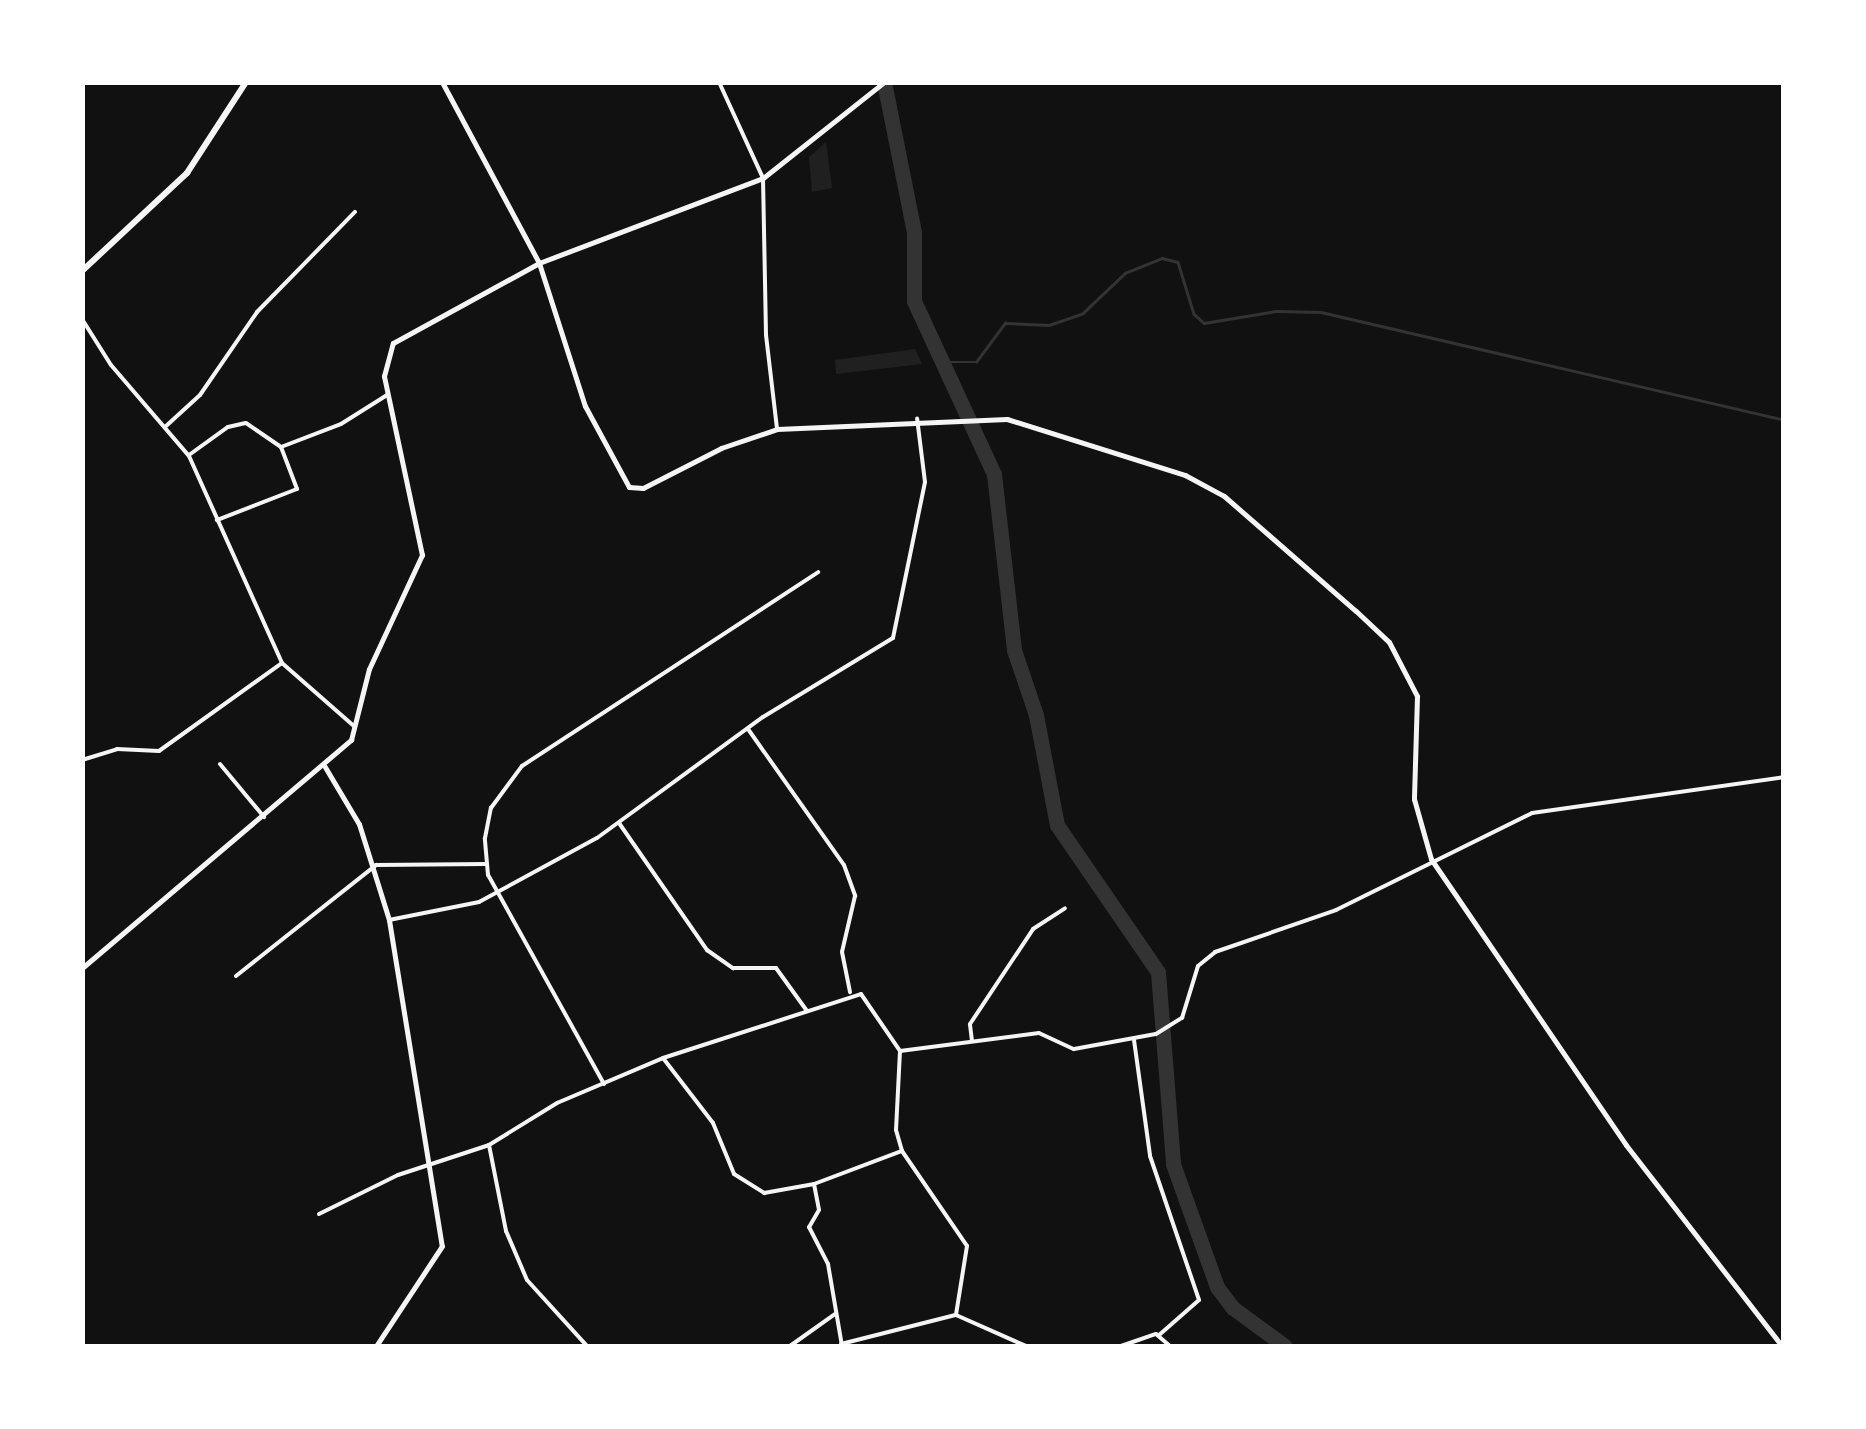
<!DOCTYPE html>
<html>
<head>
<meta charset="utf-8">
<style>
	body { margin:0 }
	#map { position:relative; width:1866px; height:1429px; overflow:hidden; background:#111; font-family:"Libre Baskerville",serif }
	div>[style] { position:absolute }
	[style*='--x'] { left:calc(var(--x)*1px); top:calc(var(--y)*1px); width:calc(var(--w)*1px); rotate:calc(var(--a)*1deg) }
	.green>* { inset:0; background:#202020 }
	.stream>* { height:2.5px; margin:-1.25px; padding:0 1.25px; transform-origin:1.25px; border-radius:1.25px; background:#333 }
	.river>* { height:15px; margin:-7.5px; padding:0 7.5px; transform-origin:7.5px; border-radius:7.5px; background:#333 }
	.minor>* { height:4px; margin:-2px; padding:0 2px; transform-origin:2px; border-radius:2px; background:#f5f5f5 }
	.tertiary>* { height:5px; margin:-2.5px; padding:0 2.5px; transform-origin:2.5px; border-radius:2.5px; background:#f5f5f5 }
	.primary>* { height:6px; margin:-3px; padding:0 3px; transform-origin:3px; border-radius:3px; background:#f5f5f5 }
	span { translate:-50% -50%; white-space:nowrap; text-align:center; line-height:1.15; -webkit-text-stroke:8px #fff; paint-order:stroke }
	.frame { position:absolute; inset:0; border:85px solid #fff; pointer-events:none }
</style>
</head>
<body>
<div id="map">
	<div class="green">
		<i style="clip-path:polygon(826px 142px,832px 188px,812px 192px,809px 157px)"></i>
		<i style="clip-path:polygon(915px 349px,922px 364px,836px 374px,835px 360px)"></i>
	</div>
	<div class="stream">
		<i style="--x:942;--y:362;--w:34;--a:0"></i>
		<i style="--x:976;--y:362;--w:49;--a:-53.4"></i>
		<i style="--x:1005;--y:323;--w:44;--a:2.6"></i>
		<i style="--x:1049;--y:325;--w:36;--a:-19"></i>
		<i style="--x:1083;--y:313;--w:58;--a:-43.6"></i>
		<i style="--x:1125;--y:273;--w:40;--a:-22"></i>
		<i style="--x:1162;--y:258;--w:16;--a:14"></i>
		<i style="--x:1178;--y:262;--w:54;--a:72.9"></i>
		<i style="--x:1194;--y:314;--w:13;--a:42"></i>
		<i style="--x:1204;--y:323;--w:73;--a:-9.5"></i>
		<i style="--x:1276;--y:311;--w:45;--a:1.3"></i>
		<i style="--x:1321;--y:312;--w:475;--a:13.1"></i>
	</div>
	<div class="river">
		<i style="--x:884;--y:82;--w:153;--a:78.7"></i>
		<i style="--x:914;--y:232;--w:69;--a:90"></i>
		<i style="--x:914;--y:301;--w:191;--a:65.2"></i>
		<i style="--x:994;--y:474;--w:177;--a:83.5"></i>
		<i style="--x:1014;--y:650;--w:69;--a:71.3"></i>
		<i style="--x:1036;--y:715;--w:112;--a:79.2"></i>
		<i style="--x:1057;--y:825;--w:178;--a:55.5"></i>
		<i style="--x:1158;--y:972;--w:193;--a:85.5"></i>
		<i style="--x:1173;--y:1164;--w:131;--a:70.3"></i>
		<i style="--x:1217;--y:1287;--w:26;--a:53"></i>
		<i style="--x:1233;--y:1308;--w:64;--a:36.2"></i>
	</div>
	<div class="minor">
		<i style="--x:719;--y:82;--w:106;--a:65.4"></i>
		<i style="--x:763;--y:178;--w:157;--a:88.9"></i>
		<i style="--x:766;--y:335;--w:95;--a:83.3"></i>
		<i style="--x:82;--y:319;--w:54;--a:57.8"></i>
		<i style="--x:111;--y:365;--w:120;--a:49.4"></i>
		<i style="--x:189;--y:456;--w:227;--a:65.8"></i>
		<i style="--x:282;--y:663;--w:97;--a:41.2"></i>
		<i style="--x:165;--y:427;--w:47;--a:-42.4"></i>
		<i style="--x:200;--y:395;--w:101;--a:-55.5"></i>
		<i style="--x:257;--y:312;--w:140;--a:-45.6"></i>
		<i style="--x:281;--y:447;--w:64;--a:-21"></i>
		<i style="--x:341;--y:424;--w:54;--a:-32.2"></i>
		<i style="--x:189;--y:455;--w:48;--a:-35.7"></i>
		<i style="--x:228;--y:427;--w:18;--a:-13"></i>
		<i style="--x:246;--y:423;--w:42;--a:34.4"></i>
		<i style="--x:281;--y:447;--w:45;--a:69.1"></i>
		<i style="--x:297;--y:489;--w:86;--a:158.8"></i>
		<i style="--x:748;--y:729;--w:166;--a:54.8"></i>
		<i style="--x:844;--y:865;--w:33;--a:70"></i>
		<i style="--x:855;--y:896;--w:57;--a:103.1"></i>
		<i style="--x:842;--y:952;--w:41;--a:78.7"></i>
		<i style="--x:82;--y:760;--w:37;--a:-17"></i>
		<i style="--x:117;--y:749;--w:42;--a:2.7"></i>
		<i style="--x:159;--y:751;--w:151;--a:-35.6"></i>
		<i style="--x:220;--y:764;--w:69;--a:50.3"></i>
		<i style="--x:619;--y:823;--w:155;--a:55.3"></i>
		<i style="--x:707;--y:950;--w:32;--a:35"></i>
		<i style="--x:733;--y:968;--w:43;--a:0"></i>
		<i style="--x:776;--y:968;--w:53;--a:54.2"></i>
		<i style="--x:389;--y:920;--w:92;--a:-11.3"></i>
		<i style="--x:479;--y:902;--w:134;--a:-28.5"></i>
		<i style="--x:597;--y:838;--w:205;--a:-36.1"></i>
		<i style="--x:763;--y:717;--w:152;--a:-31.3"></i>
		<i style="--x:893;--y:638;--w:159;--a:-78.4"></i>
		<i style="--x:925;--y:482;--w:64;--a:-97.1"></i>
		<i style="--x:236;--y:976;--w:179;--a:-38.4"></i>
		<i style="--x:376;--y:865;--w:110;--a:-0.5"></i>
		<i style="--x:1134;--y:1040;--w:117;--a:82.1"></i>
		<i style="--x:1150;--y:1156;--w:152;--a:71.2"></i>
		<i style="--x:1199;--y:1300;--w:53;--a:138.8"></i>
		<i style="--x:972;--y:1041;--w:17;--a:-97"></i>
		<i style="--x:970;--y:1024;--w:114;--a:-56.4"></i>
		<i style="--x:1033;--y:929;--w:38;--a:-33"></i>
		<i style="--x:900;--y:1051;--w:140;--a:-7.4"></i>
		<i style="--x:1039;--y:1033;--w:38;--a:25"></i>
		<i style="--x:1074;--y:1049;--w:83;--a:-10.4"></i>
		<i style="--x:1156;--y:1034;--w:31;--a:-32"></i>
		<i style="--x:1182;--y:1018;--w:54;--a:-72.9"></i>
		<i style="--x:1198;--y:966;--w:22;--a:-39"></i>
		<i style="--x:1215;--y:952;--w:128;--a:-19.1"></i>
		<i style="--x:1336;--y:910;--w:219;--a:-26.3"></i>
		<i style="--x:1532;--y:813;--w:255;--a:-8.1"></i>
		<i style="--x:663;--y:1058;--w:82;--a:52.4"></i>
		<i style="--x:713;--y:1123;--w:55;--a:67.6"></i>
		<i style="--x:734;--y:1174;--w:36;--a:32"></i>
		<i style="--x:764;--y:1193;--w:51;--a:-10.2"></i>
		<i style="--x:814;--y:1184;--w:94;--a:-20.6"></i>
		<i style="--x:604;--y:1084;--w:239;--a:-119"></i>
		<i style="--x:488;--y:875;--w:37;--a:-95"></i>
		<i style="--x:485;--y:838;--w:31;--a:-79"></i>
		<i style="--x:491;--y:808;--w:52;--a:-53.6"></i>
		<i style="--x:522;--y:766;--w:354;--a:-33.2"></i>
		<i style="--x:489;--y:1145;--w:80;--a:-31.7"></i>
		<i style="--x:557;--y:1103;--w:115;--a:-23"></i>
		<i style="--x:663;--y:1058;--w:208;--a:-17.9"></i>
		<i style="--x:861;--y:994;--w:69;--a:55.6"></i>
		<i style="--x:900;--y:1051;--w:79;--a:92.9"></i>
		<i style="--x:896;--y:1130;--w:22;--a:74"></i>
		<i style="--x:902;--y:1151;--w:115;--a:55.6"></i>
		<i style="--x:967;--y:1246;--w:70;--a:99.1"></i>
		<i style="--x:814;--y:1184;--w:26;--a:79"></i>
		<i style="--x:819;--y:1210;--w:20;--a:120"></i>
		<i style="--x:809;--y:1227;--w:42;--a:62.8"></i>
		<i style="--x:828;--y:1264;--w:83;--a:80.3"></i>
		<i style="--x:319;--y:1214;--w:88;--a:-26.3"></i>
		<i style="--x:398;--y:1175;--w:96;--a:-18.2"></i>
		<i style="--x:489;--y:1145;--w:88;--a:78.8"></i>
		<i style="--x:506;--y:1231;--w:53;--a:66.8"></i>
		<i style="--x:527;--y:1280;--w:89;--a:47.7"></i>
		<i style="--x:841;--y:1344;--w:119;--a:-14.2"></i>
		<i style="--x:956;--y:1315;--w:77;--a:23.9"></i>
		<i style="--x:790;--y:1346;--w:55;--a:-35.4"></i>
		<i style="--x:1121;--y:1346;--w:37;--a:-19"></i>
		<i style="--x:1156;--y:1334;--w:18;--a:41"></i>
	</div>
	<div class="tertiary">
		<i style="--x:442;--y:82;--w:205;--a:61.8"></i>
		<i style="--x:539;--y:263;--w:150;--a:72.2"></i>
		<i style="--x:585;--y:406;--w:92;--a:61.5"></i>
		<i style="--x:629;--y:487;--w:14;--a:4"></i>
		<i style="--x:643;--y:488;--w:88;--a:-27.1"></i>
		<i style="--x:721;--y:448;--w:59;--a:-18.7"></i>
		<i style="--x:777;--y:429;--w:230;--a:-2.5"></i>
		<i style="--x:1007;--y:419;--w:187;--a:17.5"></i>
		<i style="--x:1185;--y:475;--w:44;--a:28.3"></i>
		<i style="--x:1224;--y:496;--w:175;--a:41.1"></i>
		<i style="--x:1356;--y:611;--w:45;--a:43.2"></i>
		<i style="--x:1389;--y:642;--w:61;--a:62.6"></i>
		<i style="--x:1417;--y:696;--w:103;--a:91.7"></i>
		<i style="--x:1414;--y:799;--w:62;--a:74.2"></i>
		<i style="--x:1431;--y:859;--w:346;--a:55.7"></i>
		<i style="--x:1626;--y:1145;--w:254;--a:52.2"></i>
		<i style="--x:325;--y:767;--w:66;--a:59.2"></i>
		<i style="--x:359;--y:824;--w:101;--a:72.6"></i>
		<i style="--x:389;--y:920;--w:330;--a:80.8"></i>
		<i style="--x:442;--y:1246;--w:120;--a:123.4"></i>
		<i style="--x:82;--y:968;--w:353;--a:-40.3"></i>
		<i style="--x:351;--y:740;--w:73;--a:-75.8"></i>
		<i style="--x:369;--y:669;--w:126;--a:-65.1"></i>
		<i style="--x:422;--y:555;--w:183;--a:-102"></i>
		<i style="--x:384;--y:376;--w:34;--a:-75"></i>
		<i style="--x:393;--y:343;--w:166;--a:-28.7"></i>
		<i style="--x:539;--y:263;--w:240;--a:-20.8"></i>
		<i style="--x:763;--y:178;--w:154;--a:-38.4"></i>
	</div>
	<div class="primary">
		<i style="--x:82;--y:271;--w:144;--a:-43"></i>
		<i style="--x:187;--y:173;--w:108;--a:-57"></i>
	</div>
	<div class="frame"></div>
</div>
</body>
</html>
